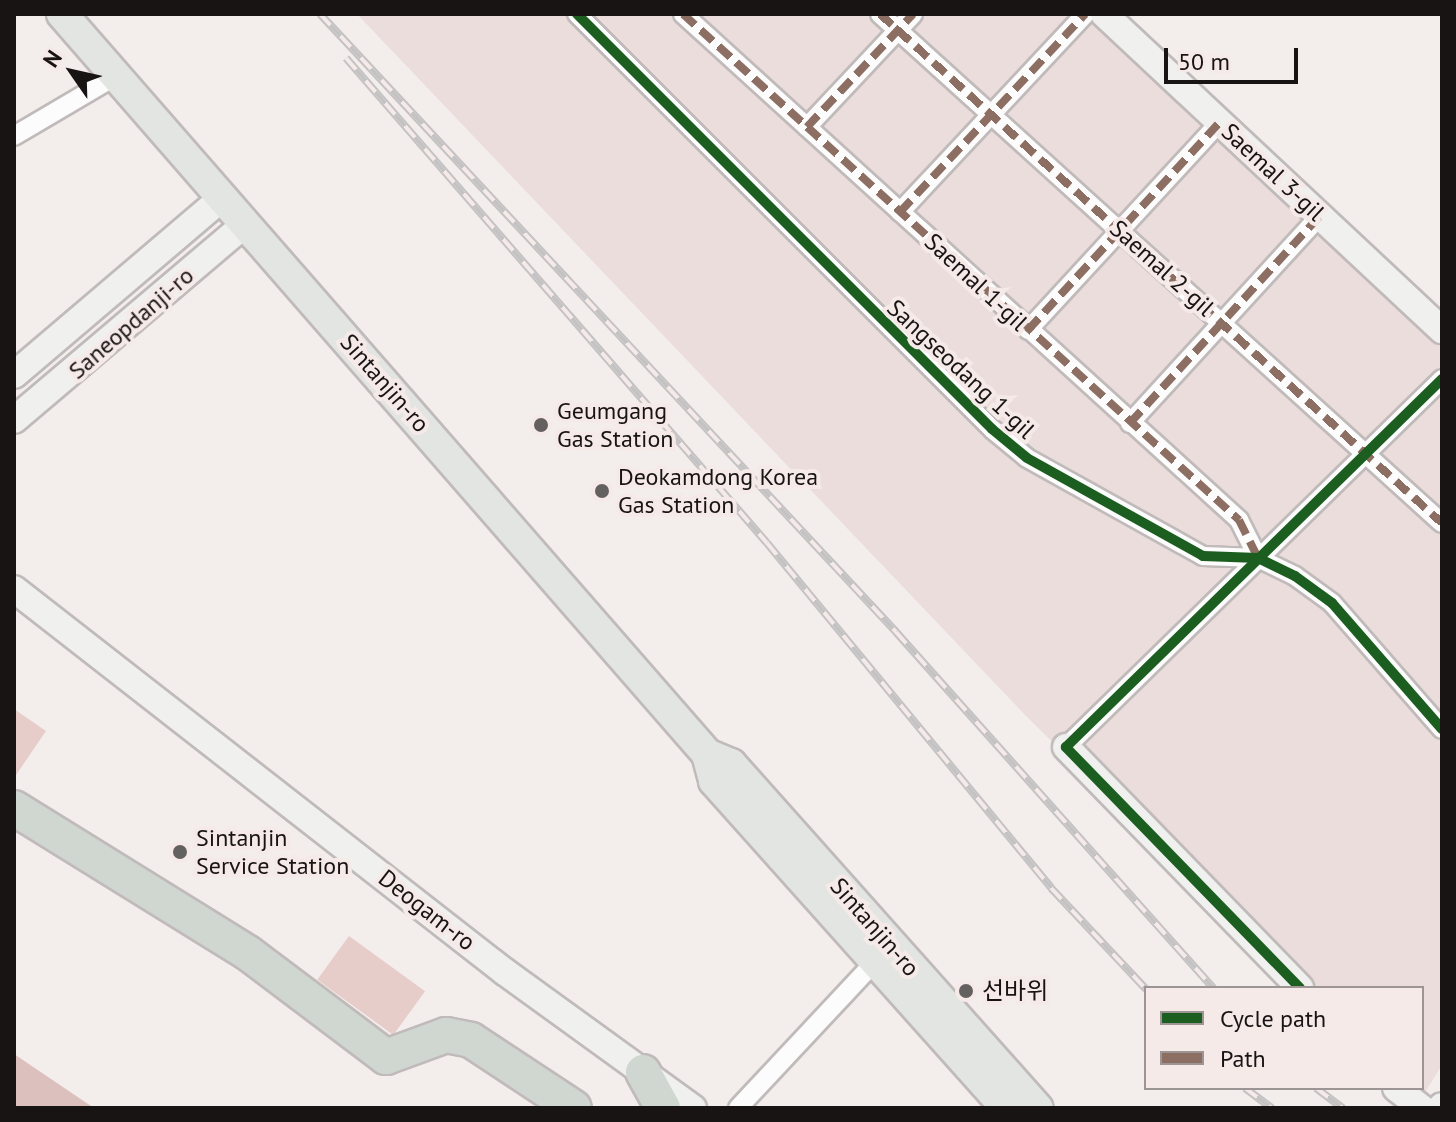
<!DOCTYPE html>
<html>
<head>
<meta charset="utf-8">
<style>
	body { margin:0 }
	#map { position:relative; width:1456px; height:1122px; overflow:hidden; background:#f3edec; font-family:"PT Sans","Noto Sans KR",sans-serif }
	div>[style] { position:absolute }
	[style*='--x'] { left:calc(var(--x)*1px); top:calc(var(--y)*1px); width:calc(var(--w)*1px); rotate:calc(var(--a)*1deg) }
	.built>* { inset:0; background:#ebdddc }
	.green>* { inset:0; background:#e7cdca; transform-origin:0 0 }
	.forest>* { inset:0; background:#dcc0bd }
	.roads { filter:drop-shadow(2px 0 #c0bbba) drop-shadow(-2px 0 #c0bbba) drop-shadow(0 2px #c0bbba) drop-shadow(0 -2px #c0bbba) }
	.street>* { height:18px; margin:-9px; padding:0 9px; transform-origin:9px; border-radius:9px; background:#fdfcfc }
	.secondary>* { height:26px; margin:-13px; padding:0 13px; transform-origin:13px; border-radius:13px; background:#f0f0ef }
	.primary>* { height:30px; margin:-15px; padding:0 15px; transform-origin:15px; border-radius:15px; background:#e2e5e2 }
	.highway>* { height:34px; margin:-17px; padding:0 17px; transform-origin:17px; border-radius:17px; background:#d0d6d0 }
	.rail>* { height:8px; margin-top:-4px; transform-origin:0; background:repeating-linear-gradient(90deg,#f6eae9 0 15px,#c4c2c2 0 30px); box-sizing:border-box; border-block:2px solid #c4c2c2 }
	.quiet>* { height:8px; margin-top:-4px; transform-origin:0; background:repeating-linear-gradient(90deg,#8d6e63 0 16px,transparent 0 24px) }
	.cycleway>* { height:10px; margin:-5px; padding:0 5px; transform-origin:5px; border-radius:5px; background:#1b5e20 }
	.dots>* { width:22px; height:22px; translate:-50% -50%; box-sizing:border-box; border:4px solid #f6eae9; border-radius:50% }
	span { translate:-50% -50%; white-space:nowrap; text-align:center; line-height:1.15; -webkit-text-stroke:8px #f6eae9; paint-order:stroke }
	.street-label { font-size:24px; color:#181414 }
	.poi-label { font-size:24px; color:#181414 }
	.left { translate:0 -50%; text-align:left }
	.frame { position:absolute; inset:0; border:16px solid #181414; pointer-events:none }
	.legend { position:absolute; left:1144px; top:986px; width:280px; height:104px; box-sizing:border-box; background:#f6eae9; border:2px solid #9d9494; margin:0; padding:10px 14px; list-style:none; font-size:24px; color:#181414 }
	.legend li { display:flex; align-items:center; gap:16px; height:40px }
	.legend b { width:40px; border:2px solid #9d9494 }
	.north { position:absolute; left:32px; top:32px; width:80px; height:80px; -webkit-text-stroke:6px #f6eae9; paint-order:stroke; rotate:304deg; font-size:22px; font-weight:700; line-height:32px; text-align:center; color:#181414 }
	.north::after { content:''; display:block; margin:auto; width:28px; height:36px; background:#181414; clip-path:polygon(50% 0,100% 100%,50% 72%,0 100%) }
	.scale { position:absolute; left:1164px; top:48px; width:134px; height:36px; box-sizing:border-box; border:4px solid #181414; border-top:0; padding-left:10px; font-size:24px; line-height:28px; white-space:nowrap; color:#181414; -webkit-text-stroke:6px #f6eae9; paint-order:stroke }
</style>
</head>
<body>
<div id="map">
	<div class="built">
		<i style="clip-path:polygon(357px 14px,1093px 14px,1442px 331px,1442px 1065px,1424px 1094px,1415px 1088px,1422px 1088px,1422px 988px,1303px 988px,1028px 718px)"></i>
	</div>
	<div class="green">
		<i style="clip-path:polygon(14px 709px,46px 731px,14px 778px)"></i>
		<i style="left:349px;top:936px;width:94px;height:54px;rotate:36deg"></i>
	</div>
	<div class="forest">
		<i style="clip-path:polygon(14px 1054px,94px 1108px,14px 1108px)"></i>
	</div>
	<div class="roads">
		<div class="street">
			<i style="--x:577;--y:14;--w:587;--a:45"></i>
			<i style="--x:992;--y:429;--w:45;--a:39.6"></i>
			<i style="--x:1027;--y:458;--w:201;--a:29.1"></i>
			<i style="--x:1203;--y:556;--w:55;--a:2.1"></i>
			<i style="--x:1258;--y:558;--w:41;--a:25.9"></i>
			<i style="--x:1295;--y:576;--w:46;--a:36.1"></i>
			<i style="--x:1332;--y:603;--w:167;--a:48.9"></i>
			<i style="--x:683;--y:14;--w:752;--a:42.3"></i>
			<i style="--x:1239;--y:520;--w:42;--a:63.4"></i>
			<i style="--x:880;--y:14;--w:758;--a:42.17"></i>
			<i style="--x:807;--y:127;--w:155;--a:-46.8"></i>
			<i style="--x:14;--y:136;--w:116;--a:-30.5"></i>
			<i style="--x:900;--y:212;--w:271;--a:-46.9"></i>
			<i style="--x:1028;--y:330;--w:283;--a:-47.3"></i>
			<i style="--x:1130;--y:423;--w:281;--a:-47.5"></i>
			<i style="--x:1066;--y:747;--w:526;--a:-44.38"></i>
			<i style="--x:738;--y:1108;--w:209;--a:-46.9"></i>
		</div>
		<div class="secondary">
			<i style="--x:1104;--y:14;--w:463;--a:43.1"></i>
			<i style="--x:14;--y:375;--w:275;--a:-40.4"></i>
			<i style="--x:14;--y:420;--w:304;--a:-40.3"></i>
			<i style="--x:14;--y:589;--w:623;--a:37.96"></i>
			<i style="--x:505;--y:972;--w:232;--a:35.9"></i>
			<i style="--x:1066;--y:747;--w:336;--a:45.8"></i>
			<i style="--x:1396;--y:1088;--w:33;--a:38"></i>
			<i style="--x:1441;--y:1108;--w:2;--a:-63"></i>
		</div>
		<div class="primary">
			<i style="--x:62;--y:14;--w:982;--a:48.92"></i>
			<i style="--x:707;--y:754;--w:28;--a:75"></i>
			<i style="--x:714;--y:781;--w:438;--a:48.2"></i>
			<i style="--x:707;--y:754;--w:26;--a:23"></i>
			<i style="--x:731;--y:764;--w:461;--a:48.3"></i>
		</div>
		<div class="highway">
			<i style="--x:14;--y:808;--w:275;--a:31.8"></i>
			<i style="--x:248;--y:953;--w:173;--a:37"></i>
			<i style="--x:386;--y:1057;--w:64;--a:-20.1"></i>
			<i style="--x:446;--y:1035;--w:25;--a:11"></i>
			<i style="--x:471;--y:1040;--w:123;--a:33.4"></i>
			<i style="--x:643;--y:1072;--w:41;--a:60.9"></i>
		</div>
	</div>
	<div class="rail">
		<i style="--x:320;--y:14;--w:845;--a:47.01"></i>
		<i style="--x:896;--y:632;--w:477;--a:48.3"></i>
		<i style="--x:346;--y:58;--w:642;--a:49.04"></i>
		<i style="--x:767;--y:543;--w:447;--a:50.5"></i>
		<i style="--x:1051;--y:888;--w:139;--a:46.8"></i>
		<i style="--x:1245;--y:1088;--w:34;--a:37"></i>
		<i style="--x:1316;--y:1088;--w:34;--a:37"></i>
	</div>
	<div class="quiet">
		<i style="--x:683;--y:14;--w:752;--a:42.3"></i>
		<i style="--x:1239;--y:520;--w:42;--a:63.4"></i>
		<i style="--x:880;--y:14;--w:758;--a:42.17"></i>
		<i style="--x:807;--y:127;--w:155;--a:-46.8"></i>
		<i style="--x:900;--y:212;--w:271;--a:-46.9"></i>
		<i style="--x:1028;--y:330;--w:283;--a:-47.3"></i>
		<i style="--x:1130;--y:423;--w:281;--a:-47.5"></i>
	</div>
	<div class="cycleway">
		<i style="--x:577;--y:14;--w:587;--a:45"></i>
		<i style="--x:992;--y:429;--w:45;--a:39.6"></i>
		<i style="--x:1027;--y:458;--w:201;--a:29.1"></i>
		<i style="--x:1203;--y:556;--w:55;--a:2.1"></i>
		<i style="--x:1258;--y:558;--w:41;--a:25.9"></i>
		<i style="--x:1295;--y:576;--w:46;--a:36.1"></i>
		<i style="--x:1332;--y:603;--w:167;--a:48.9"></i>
		<i style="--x:1300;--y:988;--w:336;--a:-134.2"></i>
		<i style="--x:1066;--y:747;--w:526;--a:-44.38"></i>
	</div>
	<div class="dots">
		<i style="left:541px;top:425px;background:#656060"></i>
		<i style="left:602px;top:491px;background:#656060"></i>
		<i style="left:180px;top:852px;background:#656060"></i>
		<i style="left:966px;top:991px;background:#656060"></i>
	</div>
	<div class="street-label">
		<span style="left:1273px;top:172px;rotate:43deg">Saemal 3-gil</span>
		<span style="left:1162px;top:268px;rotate:42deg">Saemal 2-gil</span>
		<span style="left:976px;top:282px;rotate:43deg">Saemal 1-gil</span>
		<span style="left:131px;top:323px;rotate:-41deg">Saneopdanji-ro</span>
		<span style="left:961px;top:369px;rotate:43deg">Sangseodang 1-gil</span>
		<span style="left:385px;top:383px;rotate:49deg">Sintanjin-ro</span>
		<span style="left:427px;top:910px;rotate:38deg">Deogam-ro</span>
		<span style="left:875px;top:927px;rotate:49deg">Sintanjin-ro</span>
	</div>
	<div class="poi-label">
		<span class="left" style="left:557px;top:425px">Geumgang<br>Gas Station</span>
		<span class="left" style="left:618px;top:491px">Deokamdong Korea<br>Gas Station</span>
		<span class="left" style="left:196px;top:852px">Sintanjin<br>Service Station</span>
		<span class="left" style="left:982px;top:991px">선바위</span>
	</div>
	<div class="frame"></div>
	<ul class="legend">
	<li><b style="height:10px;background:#1b5e20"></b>Cycle path</li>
	<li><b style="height:10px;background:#8d6e63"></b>Path</li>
	</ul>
	<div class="north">N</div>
	<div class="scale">50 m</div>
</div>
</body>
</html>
